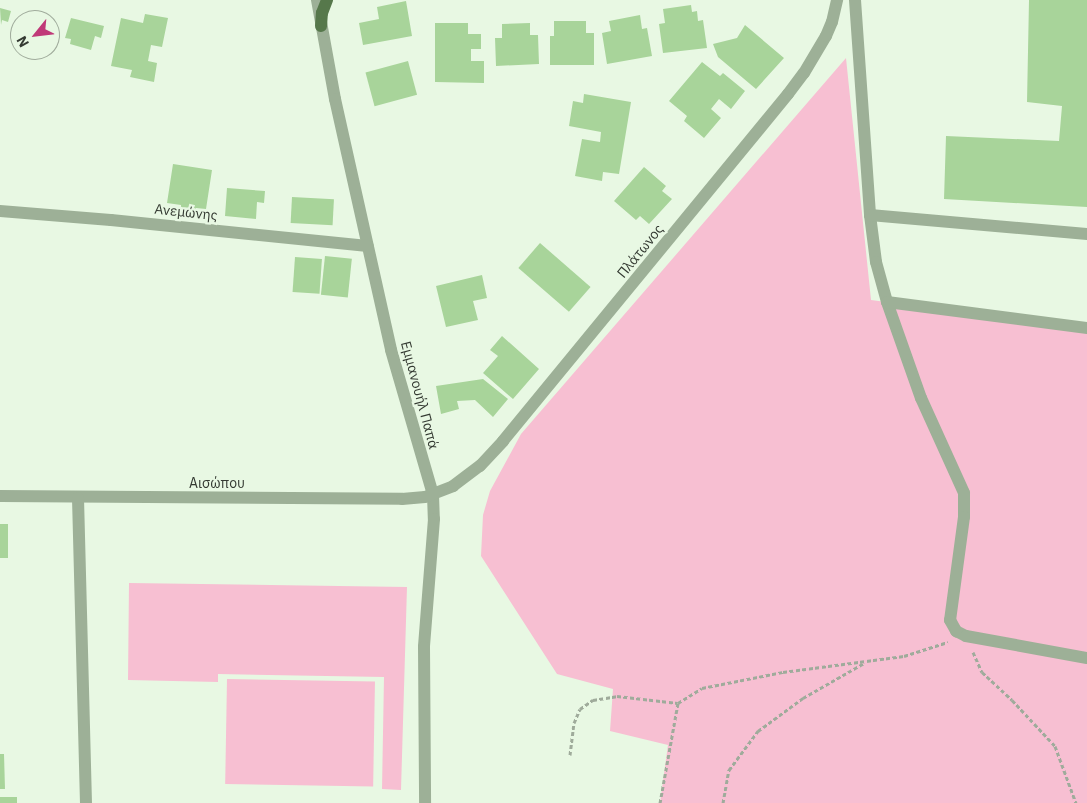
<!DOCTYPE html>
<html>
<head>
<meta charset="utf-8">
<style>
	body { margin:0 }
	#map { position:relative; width:1087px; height:803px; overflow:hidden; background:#e8f8e3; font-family:"IBM Plex Sans",sans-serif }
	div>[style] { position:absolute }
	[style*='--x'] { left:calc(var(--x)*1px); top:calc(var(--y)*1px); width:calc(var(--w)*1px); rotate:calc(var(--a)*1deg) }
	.green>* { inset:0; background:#f7bfd2; transform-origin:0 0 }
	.building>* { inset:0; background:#a8d49a; transform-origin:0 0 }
	.path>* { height:3px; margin-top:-1.5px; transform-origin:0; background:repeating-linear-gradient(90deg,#9fab9b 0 4px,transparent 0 6.5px) }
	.minor>* { height:12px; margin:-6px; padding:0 6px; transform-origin:6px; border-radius:6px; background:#9db097 }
	.major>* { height:12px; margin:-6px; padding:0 6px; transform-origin:6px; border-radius:6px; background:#56784b }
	span { translate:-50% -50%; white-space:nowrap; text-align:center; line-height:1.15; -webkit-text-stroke:4.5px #e8f8e3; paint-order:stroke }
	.street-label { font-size:14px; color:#343a32 }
	.north { position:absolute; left:10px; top:10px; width:50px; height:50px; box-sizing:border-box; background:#e8f8e3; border:1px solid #a0ac9c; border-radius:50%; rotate:241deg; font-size:14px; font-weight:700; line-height:20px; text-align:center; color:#343a32 }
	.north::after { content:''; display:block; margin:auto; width:18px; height:22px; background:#c03978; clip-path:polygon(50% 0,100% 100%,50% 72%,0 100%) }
</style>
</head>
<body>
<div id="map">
	<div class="green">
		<i style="clip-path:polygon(846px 58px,871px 300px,1087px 329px,1087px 803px,660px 803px,668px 745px,610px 731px,613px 689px,557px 674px,481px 556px,483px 515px,490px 491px,521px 434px)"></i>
		<i style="clip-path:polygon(129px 583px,407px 587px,401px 790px,382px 789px,384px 677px,218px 674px,218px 682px,128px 680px)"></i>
		<i style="left:227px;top:679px;width:148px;height:105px;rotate:1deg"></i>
	</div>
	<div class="building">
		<i style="clip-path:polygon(1029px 0,1087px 0,1087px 207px,944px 199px,946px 136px,1059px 141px,1062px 106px,1027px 102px)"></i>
		<i style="clip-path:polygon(406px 1px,412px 36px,363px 45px,359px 23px,379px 19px,377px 7px)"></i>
		<i style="clip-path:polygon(691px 5px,692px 12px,697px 11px,698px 21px,703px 20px,707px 48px,663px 53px,659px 24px,665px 23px,663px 9px)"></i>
		<i style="clip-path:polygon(0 8px,11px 11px,8px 22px,2px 20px,1px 25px)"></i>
		<i style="clip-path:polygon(145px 14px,168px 18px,162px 47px,151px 45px,148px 61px,157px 63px,154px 82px,130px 77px,132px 70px,111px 66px,121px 18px,143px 23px)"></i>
		<i style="clip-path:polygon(640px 15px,642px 29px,647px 28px,652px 56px,607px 64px,602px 33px,611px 31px,609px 21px)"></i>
		<i style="clip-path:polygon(71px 18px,104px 26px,101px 38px,95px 36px,91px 50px,70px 44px,71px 39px,65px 38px)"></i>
		<i style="clip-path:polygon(18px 20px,20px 20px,20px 47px,18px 46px,19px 41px,13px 39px)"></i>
		<i style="clip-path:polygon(554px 21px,586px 21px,586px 33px,594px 33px,594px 65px,550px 65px,550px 36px,554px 36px)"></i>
		<i style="clip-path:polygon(435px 23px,468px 23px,468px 34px,481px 34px,481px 49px,471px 49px,471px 61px,484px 61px,484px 83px,435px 82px)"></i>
		<i style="clip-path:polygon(530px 23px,530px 35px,538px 35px,539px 64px,496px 66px,495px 38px,502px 38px,502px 24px)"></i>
		<i style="clip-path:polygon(745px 25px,784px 58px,756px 89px,718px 57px,713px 44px,737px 38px)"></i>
		<i style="left:408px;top:61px;width:35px;height:44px;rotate:75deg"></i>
		<i style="clip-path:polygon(702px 62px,720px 76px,723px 73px,745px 91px,731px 109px,719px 99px,711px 109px,721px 118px,704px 138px,684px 121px,687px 116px,669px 101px)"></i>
		<i style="clip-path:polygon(584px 94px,631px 102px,619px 174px,603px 172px,602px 181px,575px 176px,582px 139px,600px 142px,601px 132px,569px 126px,573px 101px,583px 103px)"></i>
		<i style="clip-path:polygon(173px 164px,212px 170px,206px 209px,196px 208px,195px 213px,181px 210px,181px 205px,167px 203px)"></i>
		<i style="clip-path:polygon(644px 167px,666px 186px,662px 191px,672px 199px,649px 224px,640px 216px,636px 220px,614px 201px)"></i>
		<i style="clip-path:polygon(227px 188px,265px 191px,264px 203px,257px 202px,256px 219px,225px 216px)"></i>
		<i style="left:292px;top:197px;width:42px;height:26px;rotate:3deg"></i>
		<i style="left:540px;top:243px;width:67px;height:33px;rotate:41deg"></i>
		<i style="left:325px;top:256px;width:27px;height:39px;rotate:6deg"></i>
		<i style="left:295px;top:257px;width:27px;height:35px;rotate:4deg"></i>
		<i style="clip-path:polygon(482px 275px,487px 298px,473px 301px,478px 320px,446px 327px,436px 286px)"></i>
		<i style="clip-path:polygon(502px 336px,539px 369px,513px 399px,483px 373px,498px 356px,490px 350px)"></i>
		<i style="clip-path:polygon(483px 379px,508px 399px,493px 417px,475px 400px,457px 401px,459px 409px,441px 414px,436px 386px)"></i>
		<i style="left:0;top:524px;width:8px;height:34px"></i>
		<i style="clip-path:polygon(0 754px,4px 754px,5px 789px,0 789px)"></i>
		<i style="left:0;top:797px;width:17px;height:6px"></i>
	</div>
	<div class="path">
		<i style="--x:973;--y:652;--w:22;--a:66"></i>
		<i style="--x:982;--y:672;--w:41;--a:43"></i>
		<i style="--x:1012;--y:700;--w:63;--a:46.9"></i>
		<i style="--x:1055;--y:746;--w:61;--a:69.8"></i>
		<i style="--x:570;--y:755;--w:32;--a:-83"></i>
		<i style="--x:574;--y:723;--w:15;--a:-67"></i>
		<i style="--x:580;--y:709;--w:16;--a:-35"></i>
		<i style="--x:593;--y:700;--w:24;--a:-9"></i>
		<i style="--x:617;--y:696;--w:61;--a:6.5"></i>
		<i style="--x:660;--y:803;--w:102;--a:-79.8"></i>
		<i style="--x:678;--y:703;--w:28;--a:-32"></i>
		<i style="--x:702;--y:688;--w:83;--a:-11.2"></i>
		<i style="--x:783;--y:672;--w:122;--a:-7.5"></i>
		<i style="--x:904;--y:656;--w:46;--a:-17.7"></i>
		<i style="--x:723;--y:803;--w:34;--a:-80"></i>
		<i style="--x:729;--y:770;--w:49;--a:-53.4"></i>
		<i style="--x:758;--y:731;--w:56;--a:-36.3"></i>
		<i style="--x:803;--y:698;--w:70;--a:-29.8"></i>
	</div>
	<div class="minor">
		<i style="--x:317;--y:0;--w:101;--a:79.7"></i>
		<i style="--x:335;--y:99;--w:257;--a:77.4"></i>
		<i style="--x:391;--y:350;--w:151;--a:73.8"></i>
		<i style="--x:433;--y:495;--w:24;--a:88"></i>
		<i style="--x:434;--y:519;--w:128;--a:94.5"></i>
		<i style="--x:424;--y:647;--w:156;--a:89.6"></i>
		<i style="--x:855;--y:0;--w:216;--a:86"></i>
		<i style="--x:870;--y:215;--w:47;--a:82.7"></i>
		<i style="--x:876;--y:262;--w:41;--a:74.6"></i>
		<i style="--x:887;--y:302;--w:102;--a:70.5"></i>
		<i style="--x:921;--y:398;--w:104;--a:65.6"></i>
		<i style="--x:964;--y:493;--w:24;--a:90"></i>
		<i style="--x:964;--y:517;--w:104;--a:97.7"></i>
		<i style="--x:950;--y:620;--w:13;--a:61"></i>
		<i style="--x:956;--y:631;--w:11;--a:27"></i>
		<i style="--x:966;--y:636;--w:123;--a:10.3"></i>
		<i style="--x:0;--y:211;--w:111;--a:4.6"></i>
		<i style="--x:111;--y:220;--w:258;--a:5.8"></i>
		<i style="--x:870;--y:215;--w:218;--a:5"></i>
		<i style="--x:887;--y:302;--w:202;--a:7.4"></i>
		<i style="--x:0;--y:496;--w:402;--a:0.4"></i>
		<i style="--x:402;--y:499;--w:23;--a:-5"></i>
		<i style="--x:425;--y:497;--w:30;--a:-21"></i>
		<i style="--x:453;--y:486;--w:34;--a:-37"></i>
		<i style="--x:480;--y:466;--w:34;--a:-47"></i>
		<i style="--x:503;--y:441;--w:449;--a:-50.6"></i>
		<i style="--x:788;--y:94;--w:26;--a:-53"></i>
		<i style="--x:804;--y:73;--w:43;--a:-59.3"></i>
		<i style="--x:826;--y:36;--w:15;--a:-67"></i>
		<i style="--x:832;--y:22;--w:23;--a:-77"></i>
		<i style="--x:78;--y:498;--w:305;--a:88.5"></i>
	</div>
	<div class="major">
		<i style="--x:321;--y:26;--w:13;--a:-86"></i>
		<i style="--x:322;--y:13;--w:14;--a:-69"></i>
	</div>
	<div class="street-label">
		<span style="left:186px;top:212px;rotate:6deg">Ανεμώνης</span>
		<span style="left:640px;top:251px;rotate:-51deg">Πλάτωνος</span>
		<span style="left:420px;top:395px;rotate:75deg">Εμμανουήλ Παπά</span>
		<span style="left:217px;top:483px">Αισώπου</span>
	</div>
	<div class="north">N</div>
</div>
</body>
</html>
